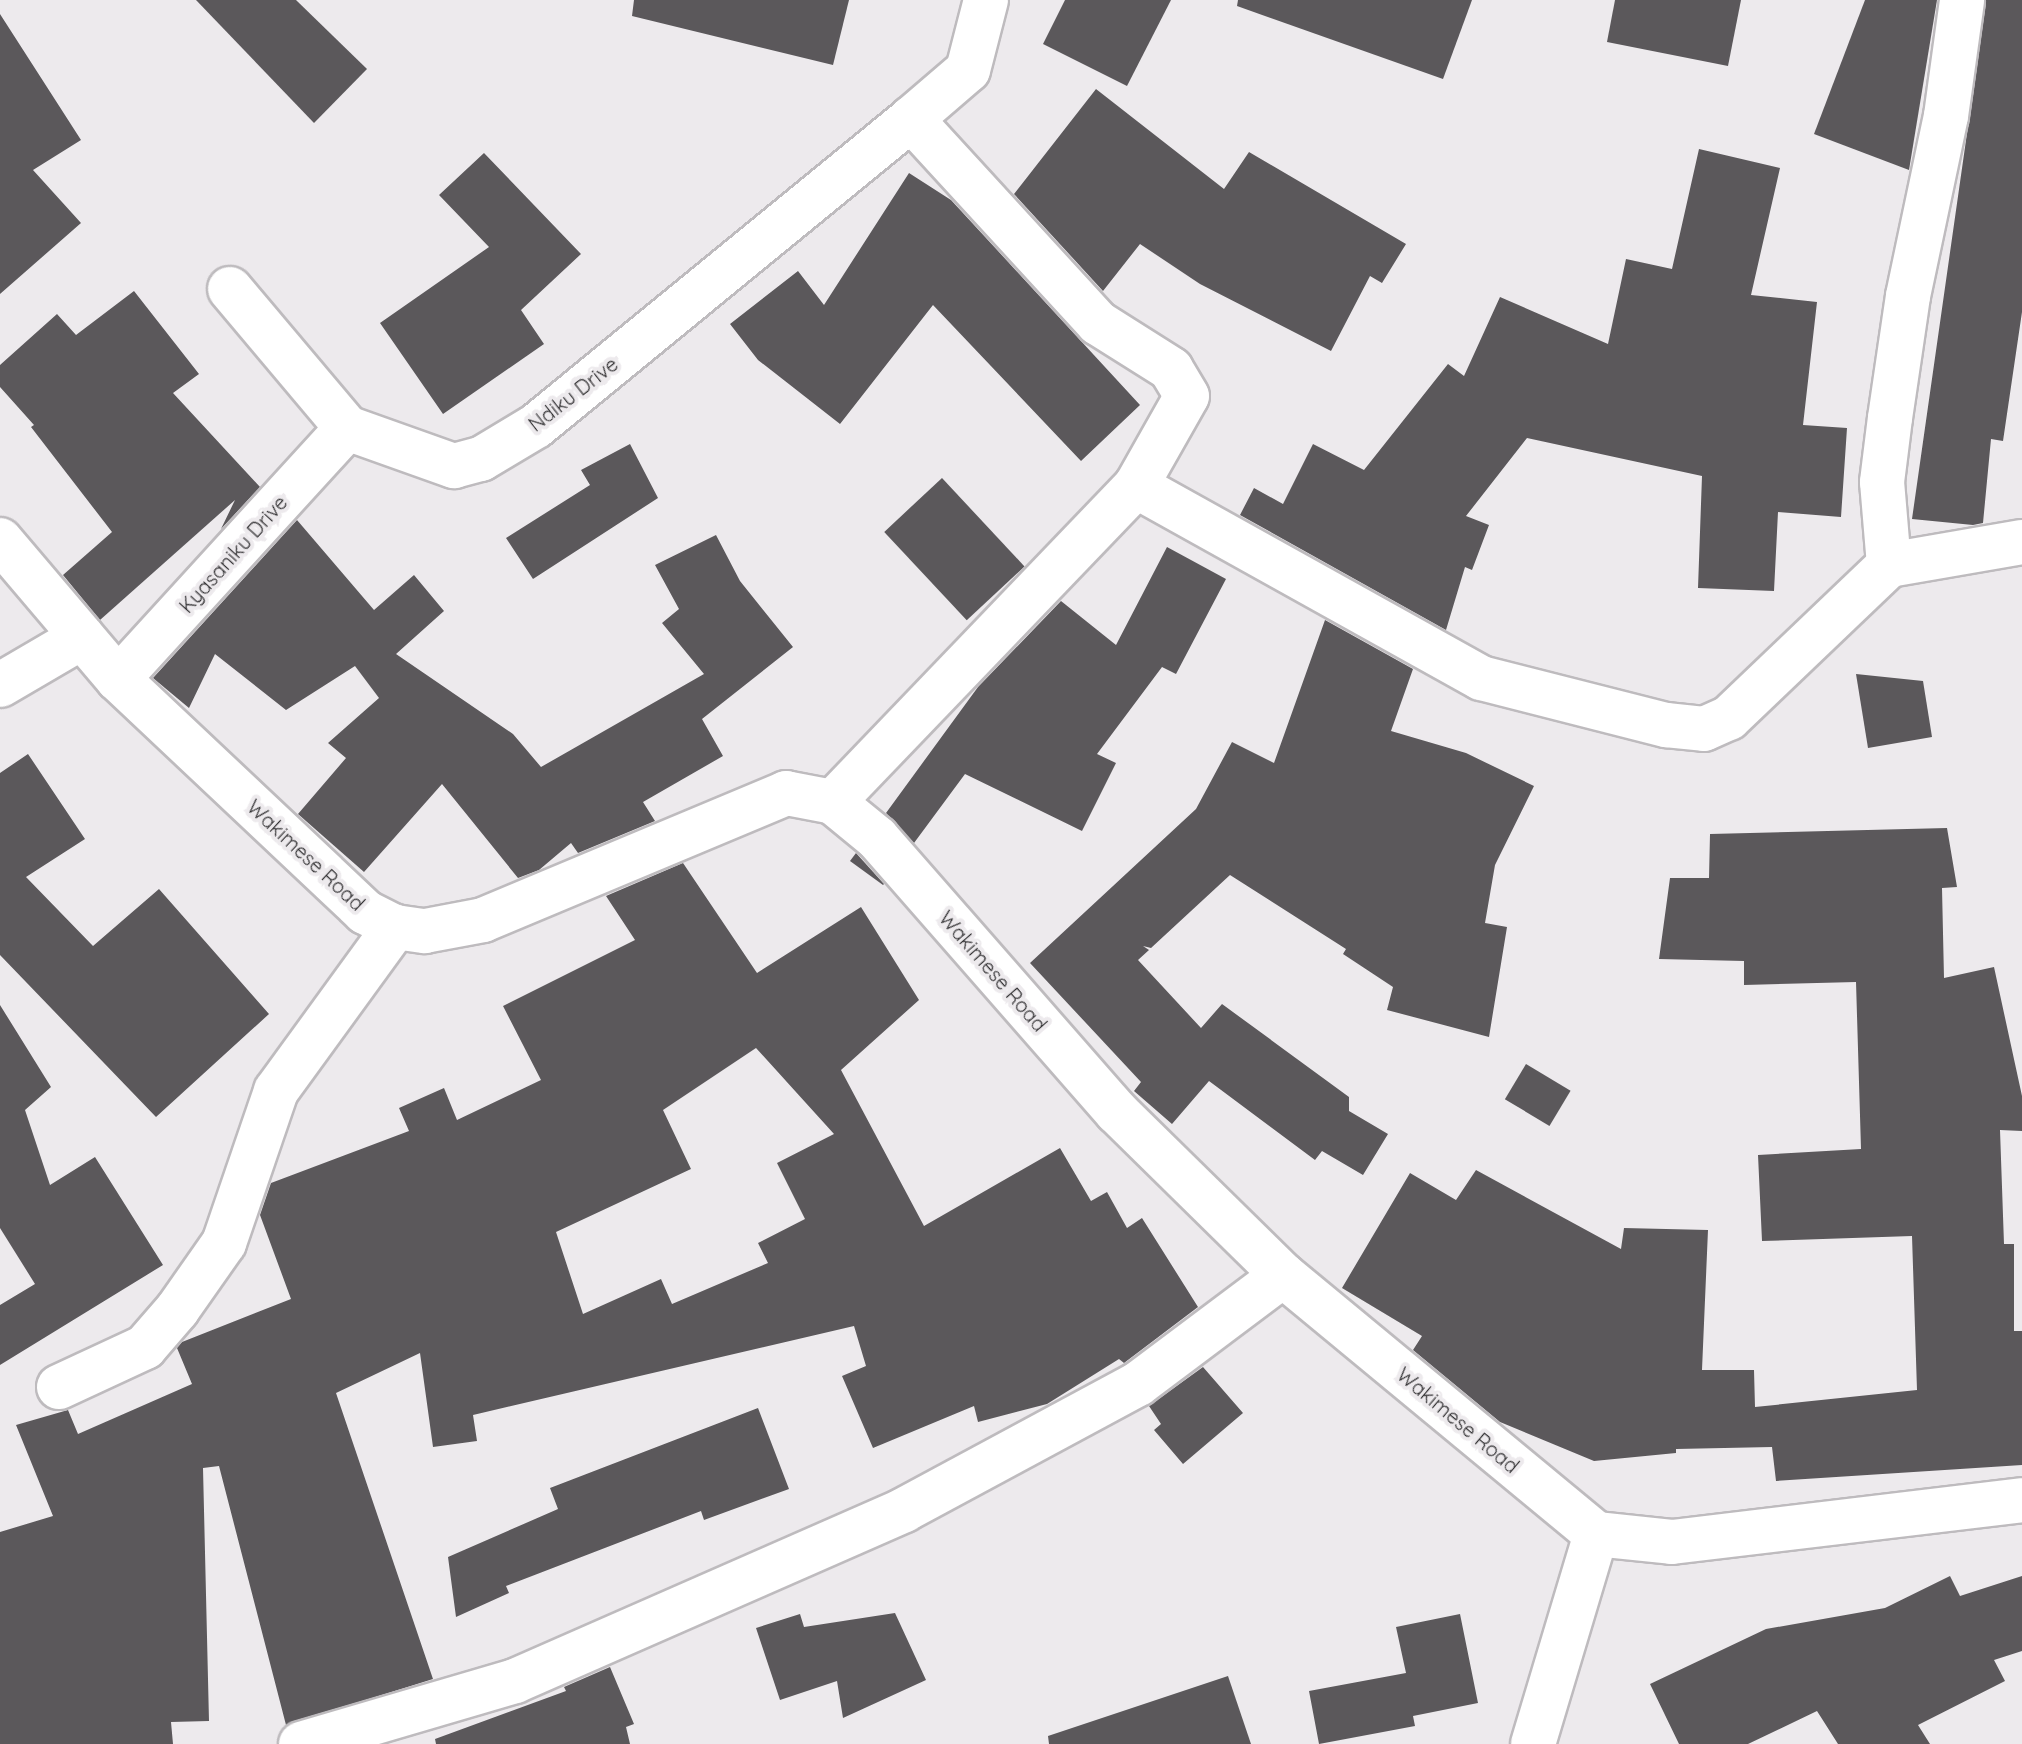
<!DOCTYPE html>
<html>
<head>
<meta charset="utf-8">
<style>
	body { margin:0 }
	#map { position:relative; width:2022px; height:1744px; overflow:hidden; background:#edeaed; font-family:Quicksand,sans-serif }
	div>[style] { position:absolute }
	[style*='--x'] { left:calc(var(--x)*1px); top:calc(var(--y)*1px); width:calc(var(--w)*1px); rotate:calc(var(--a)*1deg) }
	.building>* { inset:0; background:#5b585b; transform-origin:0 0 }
	.roads { filter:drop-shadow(2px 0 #bebbbe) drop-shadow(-2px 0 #bebbbe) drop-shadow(0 2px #bebbbe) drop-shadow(0 -2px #bebbbe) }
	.street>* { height:44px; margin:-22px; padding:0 22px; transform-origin:22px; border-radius:22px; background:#fff }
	span { translate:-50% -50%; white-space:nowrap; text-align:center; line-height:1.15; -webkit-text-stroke:8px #edeaed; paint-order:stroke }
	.street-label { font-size:20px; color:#313032 }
</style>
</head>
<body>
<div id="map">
	<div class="building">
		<i style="clip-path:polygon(196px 0,296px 0,367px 69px,314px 123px)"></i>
		<i style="clip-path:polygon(634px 0,849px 0,833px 65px,632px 16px)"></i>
		<i style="clip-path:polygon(1065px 0,1171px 0,1127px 86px,1043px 44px)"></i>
		<i style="clip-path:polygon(1238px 0,1472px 0,1443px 79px,1237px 6px)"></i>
		<i style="clip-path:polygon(1615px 0,1741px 0,1728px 66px,1607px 42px)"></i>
		<i style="clip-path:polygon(1865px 0,1937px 0,1909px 170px,1814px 134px)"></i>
		<i style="clip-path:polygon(1986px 0,2022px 0,2022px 312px,2003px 441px,1991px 439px,1983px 523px,1973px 525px,1912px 519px)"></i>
		<i style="clip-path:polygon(0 14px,81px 140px,33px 170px,81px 223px,0 294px)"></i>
		<i style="clip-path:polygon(1096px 89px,1224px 189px,1249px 152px,1406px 244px,1382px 283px,1370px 276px,1331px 351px,1200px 284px,1140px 244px,1103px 291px,1014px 194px)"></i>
		<i style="clip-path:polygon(1699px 149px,1780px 168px,1751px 295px,1817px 302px,1803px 425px,1847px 428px,1841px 517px,1778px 512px,1774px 591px,1698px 588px,1702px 476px,1527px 438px,1466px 516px,1489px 525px,1472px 570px,1465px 567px,1446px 630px,1240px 515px,1254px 488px,1283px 504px,1313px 444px,1364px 470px,1448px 364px,1464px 376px,1500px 297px,1608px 344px,1626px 259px,1672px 269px)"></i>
		<i style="clip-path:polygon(484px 153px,581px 254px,521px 310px,544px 344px,443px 414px,380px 323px,489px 247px,439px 195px)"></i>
		<i style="clip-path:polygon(909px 173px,951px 200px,1140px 405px,1081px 461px,933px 305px,840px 424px,758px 360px,730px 324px,798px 271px,824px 305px)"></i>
		<i style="clip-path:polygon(134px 291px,199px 374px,173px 393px,260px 487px,221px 529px,235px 500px,100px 620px,63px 575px,112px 532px,31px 427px,34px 425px,0 387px,0 365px,57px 314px,76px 335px)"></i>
		<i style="clip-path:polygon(630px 444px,658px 498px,533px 579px,506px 538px,590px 485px,581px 470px)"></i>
		<i style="left:942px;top:478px;width:121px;height:79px;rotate:47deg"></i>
		<i style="clip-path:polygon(297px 520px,374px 610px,414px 575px,444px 611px,396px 654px,513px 734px,541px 767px,704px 674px,662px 623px,679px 609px,655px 565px,716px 535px,740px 581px,793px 647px,702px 719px,723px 756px,643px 802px,655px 821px,578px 853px,571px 843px,539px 870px,518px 878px,442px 784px,364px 872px,298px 814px,346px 758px,328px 743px,379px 698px,355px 666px,286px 710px,215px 654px,189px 708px,153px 678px)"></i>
		<i style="clip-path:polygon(1167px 547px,1226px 579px,1176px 674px,1162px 667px,1097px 754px,1116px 763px,1082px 831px,965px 774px,914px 843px,886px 813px,978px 687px,1061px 601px,1116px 645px)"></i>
		<i style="clip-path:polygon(1325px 620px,1413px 669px,1391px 731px,1466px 753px,1534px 786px,1495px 865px,1485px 923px,1507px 927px,1489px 1037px,1387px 1010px,1393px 987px,1343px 954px,1346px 949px,1230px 875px,1151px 948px,1143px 946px,1149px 950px,1138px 960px,1201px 1028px,1222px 1004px,1349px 1097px,1349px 1111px,1388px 1134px,1363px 1175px,1322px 1151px,1315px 1160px,1209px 1081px,1172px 1124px,1134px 1091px,1141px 1082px,1030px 963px,1196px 809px,1232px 742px,1274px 763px)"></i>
		<i style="clip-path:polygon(1856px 674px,1923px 681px,1932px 737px,1868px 748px)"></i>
		<i style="clip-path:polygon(28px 754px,85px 839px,26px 877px,93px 946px,159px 889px,269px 1014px,156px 1117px,0 955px,0 773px)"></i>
		<i style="clip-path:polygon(1947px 828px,1957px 887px,1942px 888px,1944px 978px,1994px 967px,2022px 1096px,2022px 1131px,2000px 1130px,2004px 1244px,2014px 1244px,2014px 1331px,2022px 1331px,2022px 1465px,1776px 1481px,1772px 1447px,1676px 1449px,1676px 1453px,1594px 1461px,1500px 1422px,1413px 1350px,1422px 1336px,1342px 1288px,1410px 1173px,1456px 1200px,1476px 1170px,1621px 1249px,1624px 1228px,1708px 1230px,1702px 1370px,1754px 1370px,1755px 1407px,1917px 1390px,1912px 1236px,1762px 1241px,1758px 1155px,1861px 1149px,1856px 982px,1744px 985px,1744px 961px,1659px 959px,1670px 878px,1709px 878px,1710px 834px)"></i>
		<i style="clip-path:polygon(856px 853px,884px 884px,883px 885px,850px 861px)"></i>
		<i style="clip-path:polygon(evenodd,683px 863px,757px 973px,861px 907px,919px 1000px,841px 1070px,924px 1226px,1060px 1148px,1091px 1201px,1107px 1192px,1127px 1228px,1142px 1218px,1198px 1307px,1124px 1363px,1119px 1359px,1047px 1404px,978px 1422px,974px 1406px,873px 1448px,842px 1376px,866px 1366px,854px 1326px,473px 1415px,477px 1441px,433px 1447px,420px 1353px,336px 1393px,433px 1679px,286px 1725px,219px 1466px,203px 1468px,209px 1721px,171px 1722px,173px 1744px,0 1744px,0 1532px,53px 1516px,16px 1425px,68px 1410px,78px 1434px,192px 1384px,177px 1348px,182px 1342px,291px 1299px,260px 1215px,271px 1183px,409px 1131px,399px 1108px,444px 1088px,457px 1120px,541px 1080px,503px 1006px,635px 940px,606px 896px,683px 863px,756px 1048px,834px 1134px,777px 1163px,805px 1219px,758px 1243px,768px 1263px,672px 1304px,661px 1279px,583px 1314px,556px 1232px,691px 1169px,663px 1110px,756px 1048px)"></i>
		<i style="clip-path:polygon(0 1005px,51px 1087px,25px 1110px,50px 1185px,95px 1157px,163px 1265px,0 1365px,0 1305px,35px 1284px,0 1228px)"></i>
		<i style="left:1526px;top:1064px;width:52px;height:41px;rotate:31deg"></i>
		<i style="clip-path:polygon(1203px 1367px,1243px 1413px,1183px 1464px,1154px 1430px,1161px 1424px,1149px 1406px)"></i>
		<i style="clip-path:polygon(758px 1408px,789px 1489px,704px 1520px,701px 1511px,506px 1586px,509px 1593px,456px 1617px,448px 1557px,558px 1509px,550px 1488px)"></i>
		<i style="clip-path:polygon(1950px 1576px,1960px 1596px,2022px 1576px,2022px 1651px,1994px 1660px,2005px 1681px,1918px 1725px,1930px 1744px,1838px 1744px,1817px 1711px,1748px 1744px,1679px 1744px,1650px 1684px,1766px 1629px,1885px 1608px)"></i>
		<i style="clip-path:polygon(895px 1613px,926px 1680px,843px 1718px,837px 1681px,780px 1700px,756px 1628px,800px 1614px,804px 1627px)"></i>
		<i style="clip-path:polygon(1460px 1614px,1478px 1703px,1413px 1716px,1415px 1726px,1319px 1744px,1309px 1691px,1406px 1673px,1396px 1627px)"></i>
		<i style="clip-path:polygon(610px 1667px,634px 1724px,626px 1727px,630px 1744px,436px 1744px,435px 1739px,566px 1691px,564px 1687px)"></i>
		<i style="clip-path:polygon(1228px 1676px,1251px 1744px,1049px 1744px,1048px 1736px)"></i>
	</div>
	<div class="roads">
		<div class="street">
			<i style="--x:230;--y:289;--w:182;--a:49.9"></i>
			<i style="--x:347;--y:428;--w:114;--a:19.6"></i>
			<i style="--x:454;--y:466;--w:28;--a:-15"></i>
			<i style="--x:481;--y:459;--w:64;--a:-31"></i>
			<i style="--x:536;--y:426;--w:485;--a:-39.3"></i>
			<i style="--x:1136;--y:486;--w:395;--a:29.1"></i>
			<i style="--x:1481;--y:678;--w:191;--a:14.3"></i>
			<i style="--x:1666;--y:725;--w:38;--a:6"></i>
			<i style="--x:1704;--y:729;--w:27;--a:-24"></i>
			<i style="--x:1729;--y:718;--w:221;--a:-43.7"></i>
			<i style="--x:1889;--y:565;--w:135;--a:-9.8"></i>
			<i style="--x:0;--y:540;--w:182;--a:49.7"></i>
			<i style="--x:118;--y:679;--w:340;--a:43.3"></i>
			<i style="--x:365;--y:912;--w:34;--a:27"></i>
			<i style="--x:395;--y:927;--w:30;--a:8"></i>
			<i style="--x:425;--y:931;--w:59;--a:-10.7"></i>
			<i style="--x:483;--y:920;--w:329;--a:-22.7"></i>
			<i style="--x:786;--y:793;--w:48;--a:10.8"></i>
			<i style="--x:833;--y:802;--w:57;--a:39.3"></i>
			<i style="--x:877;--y:838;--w:364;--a:48.8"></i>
			<i style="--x:1117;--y:1112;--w:233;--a:44.5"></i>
			<i style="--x:1283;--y:1275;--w:406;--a:39.6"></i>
			<i style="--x:1596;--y:1534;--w:76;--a:6"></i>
			<i style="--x:1672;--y:1542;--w:353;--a:-6.8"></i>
			<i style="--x:1889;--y:565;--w:83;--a:-94.8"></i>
			<i style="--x:1882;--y:482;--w:64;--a:-82.9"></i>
			<i style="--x:1890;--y:418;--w:123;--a:-81.6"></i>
			<i style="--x:1908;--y:296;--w:184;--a:-78.1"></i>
			<i style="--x:1946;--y:116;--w:117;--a:-82.1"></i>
			<i style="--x:118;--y:679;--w:340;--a:-47.6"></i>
			<i style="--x:0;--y:685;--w:95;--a:-30.3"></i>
			<i style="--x:833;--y:802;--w:438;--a:-46.2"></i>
			<i style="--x:1136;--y:486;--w:103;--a:-60.5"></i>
			<i style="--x:1187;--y:396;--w:31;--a:-121"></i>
			<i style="--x:1171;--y:369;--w:86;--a:-147.8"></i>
			<i style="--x:1098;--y:323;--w:277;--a:-132.5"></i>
			<i style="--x:911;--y:119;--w:75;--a:-40.7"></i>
			<i style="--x:968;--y:70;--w:72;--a:-75.6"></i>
			<i style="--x:59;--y:1387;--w:95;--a:-24.9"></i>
			<i style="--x:145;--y:1347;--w:49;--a:-49.1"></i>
			<i style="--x:177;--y:1310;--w:82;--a:-55"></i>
			<i style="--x:224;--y:1243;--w:161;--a:-71.1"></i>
			<i style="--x:276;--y:1091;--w:203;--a:-54"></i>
			<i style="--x:301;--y:1744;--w:223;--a:-16.4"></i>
			<i style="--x:515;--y:1681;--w:425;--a:-23.7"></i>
			<i style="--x:904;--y:1510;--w:266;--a:-28.3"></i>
			<i style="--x:1138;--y:1384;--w:181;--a:-36.9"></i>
			<i style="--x:1533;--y:1744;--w:219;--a:-73.3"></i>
		</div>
	</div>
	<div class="street-label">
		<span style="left:573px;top:394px;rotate:-38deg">Ndiku Drive</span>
		<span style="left:233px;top:554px;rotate:-48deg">Kyasaniku Drive</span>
		<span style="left:306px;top:855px;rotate:43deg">Wakimese Road</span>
		<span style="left:993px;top:971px;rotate:49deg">Wakimese Road</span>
		<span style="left:1458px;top:1420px;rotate:40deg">Wakimese Road</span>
	</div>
</div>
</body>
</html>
